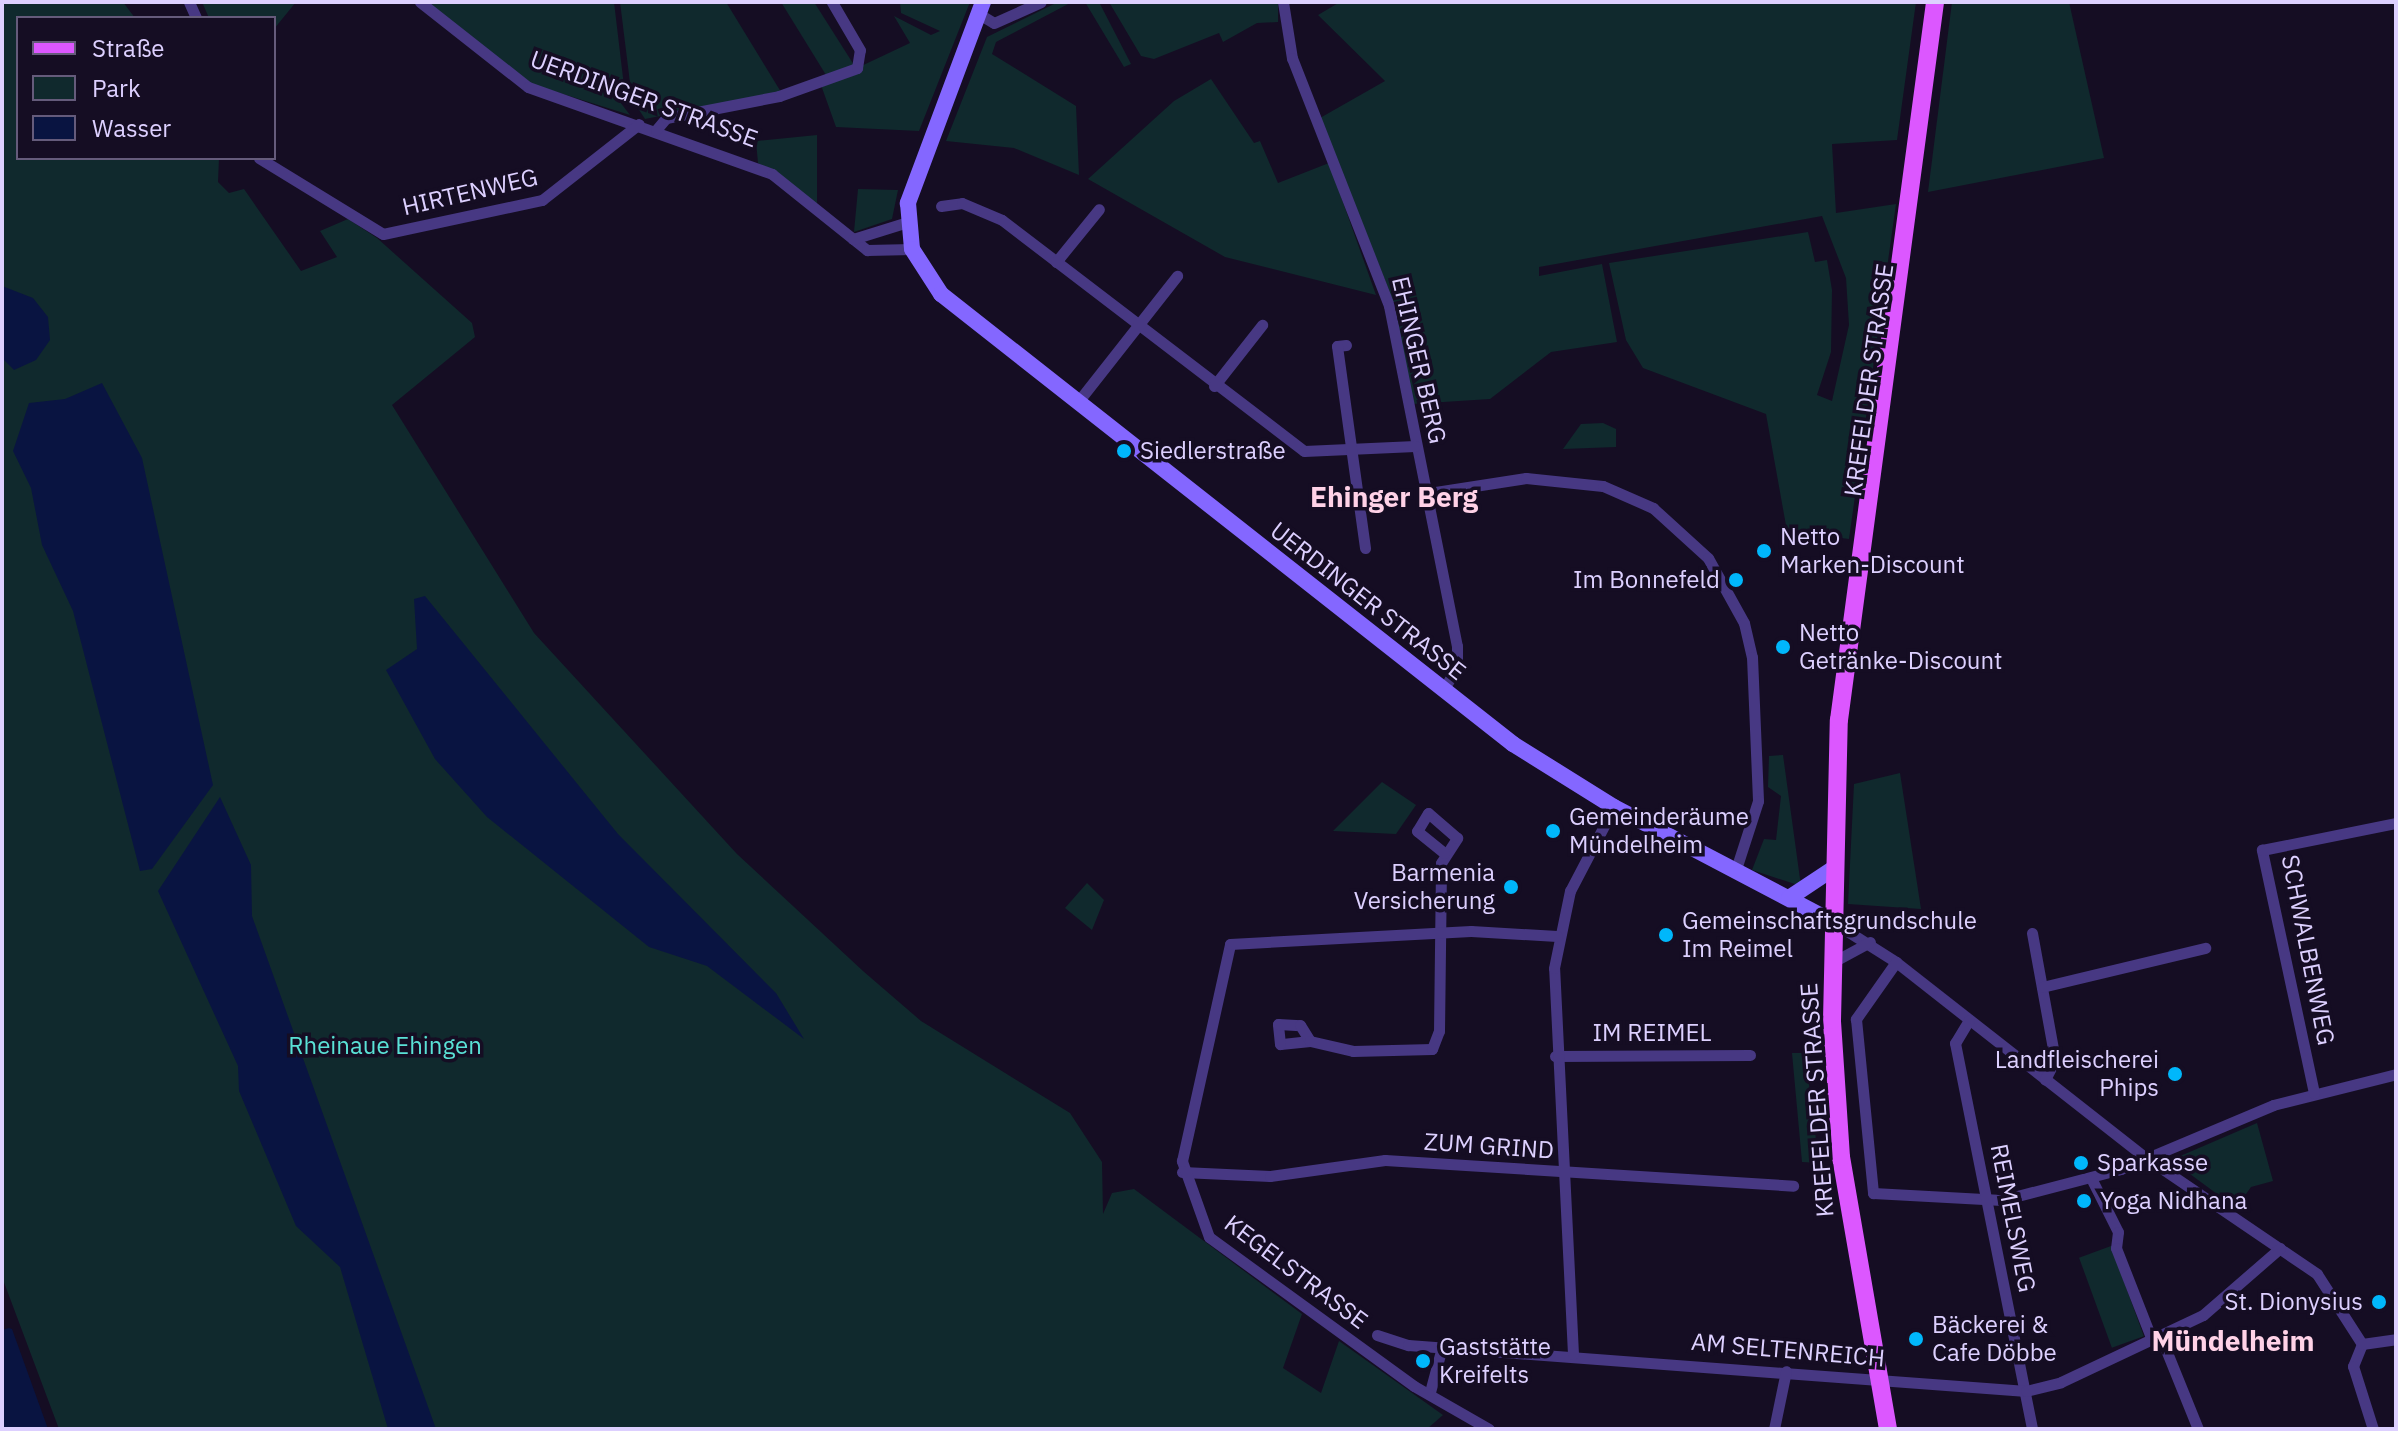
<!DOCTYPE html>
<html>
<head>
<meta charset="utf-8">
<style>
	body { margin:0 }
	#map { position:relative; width:2398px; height:1431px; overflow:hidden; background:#150d23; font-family:"IBM Plex Sans",sans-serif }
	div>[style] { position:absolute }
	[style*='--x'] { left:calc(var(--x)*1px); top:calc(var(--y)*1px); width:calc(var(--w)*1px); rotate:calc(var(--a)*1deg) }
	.green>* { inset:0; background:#10292d; transform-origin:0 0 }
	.water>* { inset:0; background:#091441 }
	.minor>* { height:11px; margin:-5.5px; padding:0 5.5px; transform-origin:5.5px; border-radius:5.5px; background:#473883 }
	.secondary>* { height:16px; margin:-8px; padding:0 8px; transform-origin:8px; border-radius:8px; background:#8467ff }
	.primary>* { height:18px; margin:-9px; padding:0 9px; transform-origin:9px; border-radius:9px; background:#dc57ff }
	.dots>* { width:22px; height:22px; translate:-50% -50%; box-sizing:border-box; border:4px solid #150d23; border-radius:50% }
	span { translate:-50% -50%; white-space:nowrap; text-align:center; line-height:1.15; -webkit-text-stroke:7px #150d23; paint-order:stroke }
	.street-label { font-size:24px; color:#ddd0ff }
	.poi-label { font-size:24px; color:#ddd0ff }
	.left { translate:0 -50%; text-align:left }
	.right { translate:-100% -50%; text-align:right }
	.park-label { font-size:24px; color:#5ae1d6 }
	.quarter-label { font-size:28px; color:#ffd2e7; font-weight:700 }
	.frame { position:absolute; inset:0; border:4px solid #ddd0ff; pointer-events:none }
	.legend { position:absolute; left:16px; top:16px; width:260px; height:144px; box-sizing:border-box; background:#150d23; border:2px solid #655b7b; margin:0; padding:10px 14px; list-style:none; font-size:24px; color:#ddd0ff }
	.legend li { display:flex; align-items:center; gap:16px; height:40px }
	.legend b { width:40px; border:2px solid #655b7b }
</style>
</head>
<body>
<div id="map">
	<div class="green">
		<i style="clip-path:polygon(2px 2px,123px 2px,135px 18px,18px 18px,18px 158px,219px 158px,218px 182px,229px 193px,244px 189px,301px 271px,337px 257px,320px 231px,348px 219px,377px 238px,472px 323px,475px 337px,392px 405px,534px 633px,737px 854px,863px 971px,921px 1021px,1070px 1113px,1102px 1162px,1103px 1214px,1112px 1193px,1134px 1189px,1302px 1314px,1283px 1368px,1321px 1393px,1339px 1341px,1443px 1415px,1427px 1429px,59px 1429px,2px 1277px)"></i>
		<i style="clip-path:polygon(202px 2px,296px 2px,274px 29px,274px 18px,209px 18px)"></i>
		<i style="clip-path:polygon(425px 2px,614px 2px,624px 86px,620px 81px,610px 89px,630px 115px,528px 83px)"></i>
		<i style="clip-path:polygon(620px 2px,726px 2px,781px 92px,645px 119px,632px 99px)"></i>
		<i style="clip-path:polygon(781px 2px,814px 2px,854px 65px,826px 75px)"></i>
		<i style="clip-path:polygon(900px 2px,970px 2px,919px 131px,836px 127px,821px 85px,910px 43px,894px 16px,931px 35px,940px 31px,901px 13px)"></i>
		<i style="clip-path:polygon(1058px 2px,1072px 2px,996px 42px,992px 54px,1076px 106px,1079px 175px,1014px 148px,946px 141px,987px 37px)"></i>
		<i style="clip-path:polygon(1085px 2px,1099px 2px,1131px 64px,1124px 67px)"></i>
		<i style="clip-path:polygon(1109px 2px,1278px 2px,1278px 22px,1257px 23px,1223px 42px,1219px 33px,1154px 59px,1141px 56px)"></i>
		<i style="clip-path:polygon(1340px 2px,1916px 2px,1897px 140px,1832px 144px,1836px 213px,1896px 204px,1849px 539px,1787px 531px,1766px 414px,1643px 368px,1626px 340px,1609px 263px,1808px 232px,1815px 262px,1827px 260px,1832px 290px,1831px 352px,1817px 395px,1832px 401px,1849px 325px,1846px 278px,1822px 216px,1539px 267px,1539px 276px,1602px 264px,1617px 342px,1551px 352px,1490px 399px,1412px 404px,1389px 290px,1320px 118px,1385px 81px,1318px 15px)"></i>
		<i style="clip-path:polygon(1952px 2px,2069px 2px,2104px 158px,1928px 192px)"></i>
		<i style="clip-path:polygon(1211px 79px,1254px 143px,1260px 141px,1278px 183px,1329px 163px,1376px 295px,1225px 257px,1088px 179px,1174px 101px)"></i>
		<i style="clip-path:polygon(817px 135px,817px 204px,758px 163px,756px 141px)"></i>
		<i style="clip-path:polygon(858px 189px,898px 190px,892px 219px,854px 232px)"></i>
		<i style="clip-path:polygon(1603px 423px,1616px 429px,1616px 447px,1563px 449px,1581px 424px)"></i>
		<i style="clip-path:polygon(1783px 755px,1801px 886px,1752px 870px,1764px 839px,1776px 840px,1781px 796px,1768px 787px,1769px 756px)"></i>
		<i style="clip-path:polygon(1900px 773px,1921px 909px,1848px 904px,1854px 784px)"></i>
		<i style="clip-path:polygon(1382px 782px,1416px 805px,1396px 834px,1333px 831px)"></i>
		<i style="clip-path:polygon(1087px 883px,1104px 900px,1092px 930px,1065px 908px)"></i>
		<i style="clip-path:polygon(1792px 1053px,1805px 1053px,1819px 1163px,1802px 1162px)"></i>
		<i style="clip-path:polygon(2257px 1123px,2273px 1181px,2251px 1187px,2236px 1208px,2171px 1160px)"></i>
		<i style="left:2111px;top:1246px;width:96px;height:34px;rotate:70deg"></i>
	</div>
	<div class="water">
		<i style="clip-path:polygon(2px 286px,33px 298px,48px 317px,50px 340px,36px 360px,14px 370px,2px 358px)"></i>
		<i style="clip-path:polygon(102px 383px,142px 458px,213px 785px,152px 869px,140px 871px,73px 611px,42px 545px,31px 488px,13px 451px,29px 403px,65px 399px)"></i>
		<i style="clip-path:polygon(425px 596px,618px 834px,776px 993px,804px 1039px,707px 966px,649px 947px,487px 817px,435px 759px,386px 670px,417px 649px,414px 599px)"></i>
		<i style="clip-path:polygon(220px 797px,251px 865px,252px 916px,436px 1429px,388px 1429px,340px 1267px,296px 1226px,239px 1091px,238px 1066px,158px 891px)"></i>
		<i style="clip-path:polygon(9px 1328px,12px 1329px,48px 1429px,2px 1429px,2px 1330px)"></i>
	</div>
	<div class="minor">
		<i style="--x:189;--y:2;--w:17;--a:66"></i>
		<i style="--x:420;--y:2;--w:137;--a:38.2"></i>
		<i style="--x:528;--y:87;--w:259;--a:19.6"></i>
		<i style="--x:772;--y:174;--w:122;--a:38.7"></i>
		<i style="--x:867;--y:250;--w:45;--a:-1.3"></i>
		<i style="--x:1283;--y:2;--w:57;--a:80.9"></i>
		<i style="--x:1292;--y:58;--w:266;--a:68.6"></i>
		<i style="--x:1389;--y:306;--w:347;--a:78.7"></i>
		<i style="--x:1457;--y:646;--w:21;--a:90"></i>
		<i style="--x:1457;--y:667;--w:27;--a:121"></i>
		<i style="--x:979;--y:14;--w:17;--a:31"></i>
		<i style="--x:994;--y:23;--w:51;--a:-24.1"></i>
		<i style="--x:656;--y:130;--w:16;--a:-50"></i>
		<i style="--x:666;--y:118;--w:115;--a:-11"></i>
		<i style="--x:779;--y:96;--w:83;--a:-19.7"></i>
		<i style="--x:857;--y:68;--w:18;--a:-81"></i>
		<i style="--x:860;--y:50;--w:56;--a:-120.3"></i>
		<i style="--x:259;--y:158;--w:145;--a:31.5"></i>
		<i style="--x:383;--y:234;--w:163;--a:-12.1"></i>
		<i style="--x:542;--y:200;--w:123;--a:-38.1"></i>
		<i style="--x:941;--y:206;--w:21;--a:-8"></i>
		<i style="--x:962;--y:203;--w:43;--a:23"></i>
		<i style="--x:1002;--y:220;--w:380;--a:37.4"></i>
		<i style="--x:1304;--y:451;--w:111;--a:-2.6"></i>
		<i style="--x:853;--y:239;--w:58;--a:-17.2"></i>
		<i style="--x:1056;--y:262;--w:68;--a:-50.9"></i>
		<i style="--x:1346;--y:345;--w:9;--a:174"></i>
		<i style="--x:1337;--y:346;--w:204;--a:82.1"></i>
		<i style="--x:1214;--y:386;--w:78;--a:-51.8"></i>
		<i style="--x:1077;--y:403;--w:162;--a:-51.8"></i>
		<i style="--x:1429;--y:493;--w:98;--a:-8.8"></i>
		<i style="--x:1526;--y:478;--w:77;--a:5.9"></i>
		<i style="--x:1603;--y:486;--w:55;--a:23.7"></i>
		<i style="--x:1653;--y:508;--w:74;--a:42.3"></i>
		<i style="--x:1708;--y:558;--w:74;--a:61"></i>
		<i style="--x:1744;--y:623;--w:35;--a:77"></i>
		<i style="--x:1752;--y:657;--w:144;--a:87.6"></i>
		<i style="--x:1758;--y:801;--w:75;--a:107.9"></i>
		<i style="--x:1833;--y:922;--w:75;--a:32.4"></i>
		<i style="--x:1896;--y:962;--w:316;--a:38.1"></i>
		<i style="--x:2145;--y:1157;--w:208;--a:34.2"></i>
		<i style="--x:2317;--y:1274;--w:83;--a:57.3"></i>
		<i style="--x:2032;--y:933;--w:129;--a:79.7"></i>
		<i style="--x:2055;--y:1060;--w:22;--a:117"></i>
		<i style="--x:1833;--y:962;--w:42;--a:-28.4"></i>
		<i style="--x:1896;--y:962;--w:70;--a:125.1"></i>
		<i style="--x:1856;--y:1019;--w:175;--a:84.4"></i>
		<i style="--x:1873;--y:1193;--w:129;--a:3.1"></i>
		<i style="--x:2002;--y:1200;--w:123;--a:-14.6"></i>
		<i style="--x:2121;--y:1169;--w:165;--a:-22.8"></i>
		<i style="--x:2273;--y:1105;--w:127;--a:-14.1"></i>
		<i style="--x:2042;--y:987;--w:168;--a:-13.5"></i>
		<i style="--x:1969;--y:1020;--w:27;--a:121"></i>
		<i style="--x:1955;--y:1043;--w:394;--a:78.7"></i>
		<i style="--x:1310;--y:1041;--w:30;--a:174"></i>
		<i style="--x:1280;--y:1044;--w:20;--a:-96"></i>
		<i style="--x:1278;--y:1024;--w:22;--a:3"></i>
		<i style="--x:1300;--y:1025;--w:19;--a:58"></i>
		<i style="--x:1310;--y:1041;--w:44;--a:13.1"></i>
		<i style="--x:1353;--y:1051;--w:79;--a:-1.5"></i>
		<i style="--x:1432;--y:1049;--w:19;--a:-69"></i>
		<i style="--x:1439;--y:1031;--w:168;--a:-89.3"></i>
		<i style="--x:1441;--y:863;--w:30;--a:-57"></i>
		<i style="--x:1457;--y:838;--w:38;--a:-139"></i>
		<i style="--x:1428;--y:813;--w:21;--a:121"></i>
		<i style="--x:1417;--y:831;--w:35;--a:39"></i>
		<i style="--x:1555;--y:1056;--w:195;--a:-0.3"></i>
		<i style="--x:2314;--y:1093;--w:249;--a:-102.1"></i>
		<i style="--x:2262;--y:850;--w:137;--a:-11.4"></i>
		<i style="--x:1182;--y:1172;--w:88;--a:2.6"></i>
		<i style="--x:1270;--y:1176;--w:116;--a:-7.9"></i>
		<i style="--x:1385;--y:1160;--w:409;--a:3.6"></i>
		<i style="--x:2091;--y:1178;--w:60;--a:63.4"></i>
		<i style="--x:2118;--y:1232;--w:16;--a:97"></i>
		<i style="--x:2116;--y:1248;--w:99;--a:68.6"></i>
		<i style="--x:1377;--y:1335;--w:33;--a:18"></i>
		<i style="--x:1408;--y:1345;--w:620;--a:4.26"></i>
		<i style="--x:2026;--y:1391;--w:36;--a:-14"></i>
		<i style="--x:2061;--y:1382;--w:157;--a:-25.3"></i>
		<i style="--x:2203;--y:1315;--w:102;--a:-41"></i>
		<i style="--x:2160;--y:1335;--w:101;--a:68"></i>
		<i style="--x:2362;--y:1344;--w:24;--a:112"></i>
		<i style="--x:2353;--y:1366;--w:66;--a:72.4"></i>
		<i style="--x:2362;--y:1344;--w:34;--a:-8"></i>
		<i style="--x:1573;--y:1354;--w:386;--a:-92.8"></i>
		<i style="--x:1554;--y:968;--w:79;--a:-78.3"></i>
		<i style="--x:1570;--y:891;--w:95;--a:-62.4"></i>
		<i style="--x:1430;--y:1392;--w:47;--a:-75.1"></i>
		<i style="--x:1489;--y:1429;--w:86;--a:-150.2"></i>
		<i style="--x:1414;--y:1386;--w:253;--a:-144"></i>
		<i style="--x:1209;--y:1237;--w:81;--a:-109.6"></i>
		<i style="--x:1182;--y:1161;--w:222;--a:-77.5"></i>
		<i style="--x:1230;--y:944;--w:241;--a:-3.1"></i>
		<i style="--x:1471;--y:931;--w:86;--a:3.3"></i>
		<i style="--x:1774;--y:1429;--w:59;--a:-78.3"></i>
	</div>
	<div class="secondary">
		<i style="--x:983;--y:2;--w:215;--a:110.5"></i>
		<i style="--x:908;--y:203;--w:46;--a:85"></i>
		<i style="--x:912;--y:249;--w:54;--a:57.2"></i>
		<i style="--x:941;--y:294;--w:728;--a:38.19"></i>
		<i style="--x:1513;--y:744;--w:119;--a:32"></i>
		<i style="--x:1614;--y:807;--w:247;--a:27.7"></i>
		<i style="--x:1789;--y:898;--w:54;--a:-33.7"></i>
	</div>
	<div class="primary">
		<i style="--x:1888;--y:1429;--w:276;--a:-99.8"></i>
		<i style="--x:1841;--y:1157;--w:137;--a:-93.8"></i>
		<i style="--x:1832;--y:1020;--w:300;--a:-88.7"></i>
		<i style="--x:1839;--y:720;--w:724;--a:-82.38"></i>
	</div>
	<div class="dots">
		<i style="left:1124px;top:451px;background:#00b7fb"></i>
		<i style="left:1764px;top:551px;background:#00b7fb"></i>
		<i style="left:1736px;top:580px;background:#00b7fb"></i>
		<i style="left:1783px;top:647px;background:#00b7fb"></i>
		<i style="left:1553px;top:831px;background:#00b7fb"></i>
		<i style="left:1511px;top:887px;background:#00b7fb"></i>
		<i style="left:1666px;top:935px;background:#00b7fb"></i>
		<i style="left:2175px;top:1074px;background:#00b7fb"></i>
		<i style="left:2081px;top:1163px;background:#00b7fb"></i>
		<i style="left:2084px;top:1201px;background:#00b7fb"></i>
		<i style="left:2379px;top:1302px;background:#00b7fb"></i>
		<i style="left:1916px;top:1339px;background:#00b7fb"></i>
		<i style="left:1423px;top:1361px;background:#00b7fb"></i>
	</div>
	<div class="street-label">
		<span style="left:644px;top:99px;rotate:20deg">UERDINGER STRASSE</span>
		<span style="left:470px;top:192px;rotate:-13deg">HIRTENWEG</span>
		<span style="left:1419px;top:360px;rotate:77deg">EHINGER BERG</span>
		<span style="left:1869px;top:380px;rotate:-82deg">KREFELDER STRASSE</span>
		<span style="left:1368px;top:601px;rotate:38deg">UERDINGER STRASSE</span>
		<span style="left:2308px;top:950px;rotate:79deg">SCHWALBENWEG</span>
		<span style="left:1652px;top:1033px">IM REIMEL</span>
		<span style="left:1817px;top:1100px;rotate:-94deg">KREFELDER STRASSE</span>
		<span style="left:1489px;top:1146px;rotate:4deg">ZUM GRIND</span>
		<span style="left:2013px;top:1218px;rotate:79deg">REIMELSWEG</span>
		<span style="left:1296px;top:1272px;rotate:37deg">KEGELSTRASSE</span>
		<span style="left:1788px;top:1350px;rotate:5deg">AM SELTENREICH</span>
	</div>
	<div class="poi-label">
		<span class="left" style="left:1140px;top:451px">Siedlerstraße</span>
		<span class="left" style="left:1780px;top:551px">Netto<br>Marken-Discount</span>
		<span class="right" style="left:1720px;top:580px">Im Bonnefeld</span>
		<span class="left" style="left:1799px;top:647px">Netto<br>Getränke-Discount</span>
		<span class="left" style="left:1569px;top:831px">Gemeinderäume<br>Mündelheim</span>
		<span class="right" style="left:1495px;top:887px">Barmenia<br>Versicherung</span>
		<span class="left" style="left:1682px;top:935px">Gemeinschaftsgrundschule<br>Im Reimel</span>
		<span class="right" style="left:2159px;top:1074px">Landfleischerei<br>Phips</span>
		<span class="left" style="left:2097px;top:1163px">Sparkasse</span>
		<span class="left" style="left:2100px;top:1201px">Yoga Nidhana</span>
		<span class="right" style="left:2363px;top:1302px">St. Dionysius</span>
		<span class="left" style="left:1932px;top:1339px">Bäckerei &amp;<br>Cafe Döbbe</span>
		<span class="left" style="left:1439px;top:1361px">Gaststätte<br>Kreifelts</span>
	</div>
	<div class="park-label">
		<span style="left:385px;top:1046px">Rheinaue Ehingen</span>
	</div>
	<div class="quarter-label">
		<span style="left:1394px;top:497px">Ehinger Berg</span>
		<span style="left:2233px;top:1341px">Mündelheim</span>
	</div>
	<div class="frame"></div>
	<ul class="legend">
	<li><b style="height:10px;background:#dc57ff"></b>Straße</li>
	<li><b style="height:22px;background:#10292d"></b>Park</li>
	<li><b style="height:22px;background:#091441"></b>Wasser</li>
	</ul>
</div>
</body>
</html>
